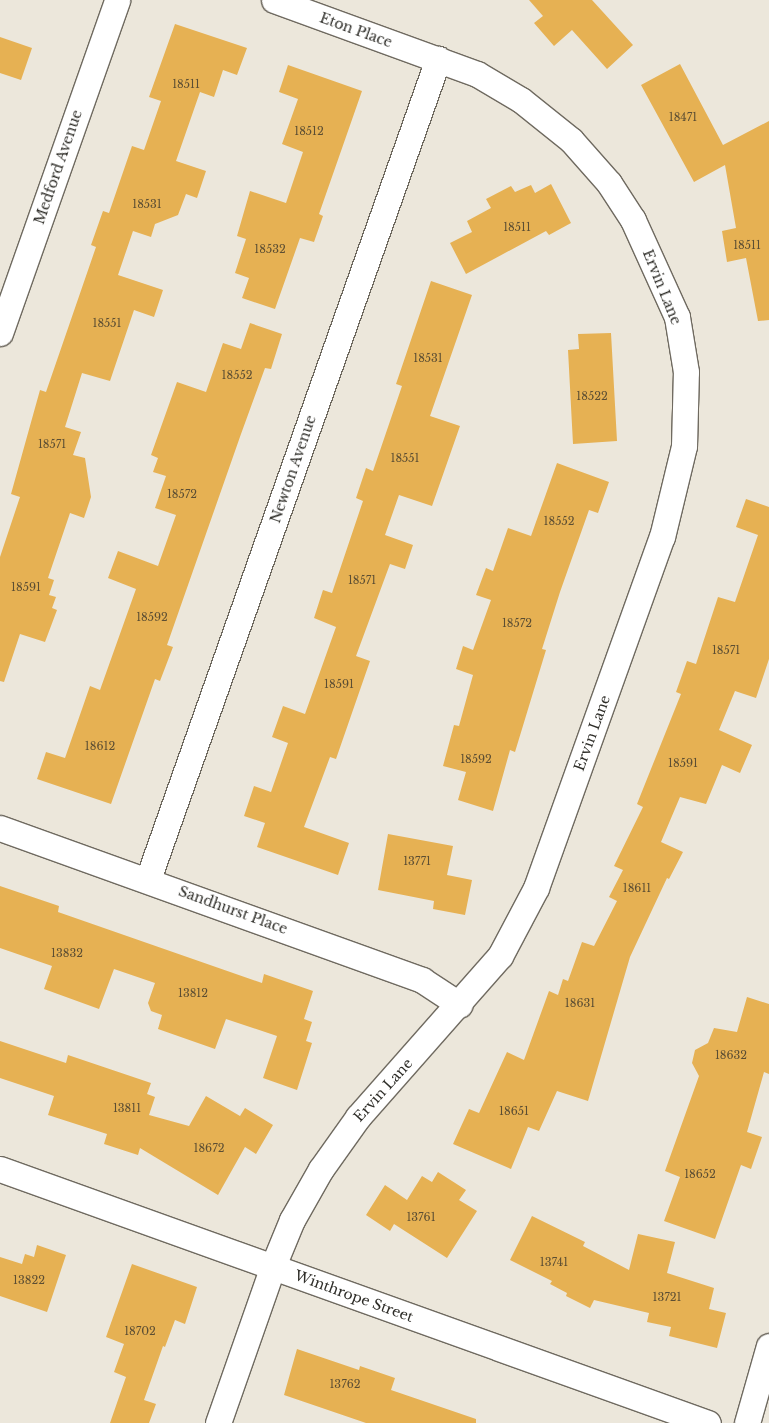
<!DOCTYPE html>
<html>
<head>
<meta charset="utf-8">
<style>
	body { margin:0 }
	#map { position:relative; width:769px; height:1423px; overflow:hidden; background:#ece7db; font-family:"Libre Baskerville",serif }
	div>[style] { position:absolute }
	[style*='--x'] { left:calc(var(--x)*1px); top:calc(var(--y)*1px); width:calc(var(--w)*1px); rotate:calc(var(--a)*1deg) }
	.building>* { inset:0; background:#e6b153 }
	.roads { filter:drop-shadow(1px 0 #6f6a60) drop-shadow(-1px 0 #6f6a60) drop-shadow(0 1px #6f6a60) drop-shadow(0 -1px #6f6a60) }
	.minor>* { height:25px; margin:-12.5px; padding:0 12.5px; transform-origin:12.5px; border-radius:12.5px; background:#fff }
	span { translate:-50% -50%; white-space:nowrap; text-align:center; line-height:1.15; -webkit-text-stroke:4.5px #fff; paint-order:stroke }
	.number-label { font-size:11px; color:#5c4e33 }
	.number-label span { -webkit-text-stroke-width:0 }
	.street-label { font-size:14px; color:#2e2d28 }
</style>
</head>
<body>
<div id="map">
	<div class="building">
		<i style="clip-path:polygon(529px 0,592px 0,633px 45px,607px 69px,572px 30px,554px 46px,534px 23px,543px 16px)"></i>
		<i style="clip-path:polygon(175px 24px,247px 48px,237px 75px,223px 70px,214px 97px,200px 92px,176px 161px,206px 171px,197px 198px,186px 194px,178px 215px,155px 224px,151px 237px,133px 231px,118px 275px,163px 290px,154px 317px,134px 310px,110px 381px,82px 373px,65px 427px,81px 432px,73px 455px,85px 458px,91px 497px,84px 518px,70px 513px,48px 578px,54px 580px,49px 595px,56px 597px,52px 608px,57px 610px,45px 642px,20px 634px,4px 682px,0 681px,0 557px,20px 497px,11px 494px,40px 390px,46px 392px,96px 247px,91px 245px,103px 211px,109px 213px,132px 146px,144px 150px,161px 101px,149px 97px)"></i>
		<i style="clip-path:polygon(0 37px,32px 48px,21px 80px,0 73px)"></i>
		<i style="clip-path:polygon(680px 64px,723px 145px,769px 121px,769px 320px,758px 321px,746px 258px,727px 262px,722px 231px,736px 228px,725px 165px,694px 182px,641px 85px)"></i>
		<i style="clip-path:polygon(288px 65px,362px 91px,319px 214px,323px 216px,314px 242px,300px 238px,275px 309px,242px 298px,249px 278px,235px 273px,246px 239px,237px 236px,250px 191px,286px 203px,303px 152px,282px 144px,298px 99px,279px 92px)"></i>
		<i style="clip-path:polygon(551px 184px,571px 223px,549px 235px,546px 231px,466px 274px,450px 243px,472px 232px,467px 221px,491px 208px,486px 199px,511px 186px,515px 192px,531px 185px,535px 193px)"></i>
		<i style="clip-path:polygon(431px 281px,472px 295px,430px 416px,460px 426px,432px 506px,399px 495px,385px 535px,413px 545px,405px 569px,390px 564px,356px 656px,370px 661px,336px 759px,330px 757px,304px 827px,349px 843px,338px 875px,257px 847px,265px 823px,244px 816px,254px 786px,271px 792px,288px 743px,272px 737px,283px 706px,305px 714px,336px 627px,314px 618px,323px 590px,332px 593px,363px 501px,356px 498px,366px 468px,373px 471px,402px 386px,396px 384px)"></i>
		<i style="clip-path:polygon(250px 323px,282px 334px,271px 369px,265px 368px,241px 434px,167px 645px,173px 647px,160px 681px,155px 679px,111px 804px,37px 779px,46px 752px,65px 758px,90px 686px,100px 690px,136px 589px,108px 578px,118px 551px,158px 566px,176px 515px,155px 508px,166px 476px,153px 472px,158px 458px,151px 455px,177px 382px,206px 392px,223px 343px,241px 349px)"></i>
		<i style="clip-path:polygon(611px 333px,617px 441px,573px 444px,568px 350px,579px 349px,578px 334px)"></i>
		<i style="clip-path:polygon(557px 463px,609px 482px,598px 513px,589px 510px,560px 592px,542px 649px,546px 650px,515px 752px,510px 750px,493px 811px,458px 800px,466px 772px,443px 766px,454px 725px,459px 726px,473px 675px,456px 669px,463px 646px,473px 650px,491px 600px,476px 595px,486px 568px,493px 571px,508px 528px,531px 536px)"></i>
		<i style="clip-path:polygon(746px 499px,769px 507px,769px 659px,756px 698px,735px 691px,719px 730px,752px 745px,740px 773px,722px 765px,706px 804px,680px 797px,661px 842px,683px 852px,669px 879px,667px 878px,630px 957px,588px 1101px,557px 1091px,539px 1131px,528px 1127px,511px 1169px,453px 1144px,469px 1109px,479px 1113px,507px 1052px,524px 1060px,549px 991px,558px 995px,563px 979px,568px 981px,582px 942px,594px 946px,617px 901px,609px 897px,623px 870px,614px 866px,643px 807px,637px 804px,681px 694px,676px 692px,687px 661px,696px 664px,718px 597px,735px 602px,758px 535px,736px 527px)"></i>
		<i style="clip-path:polygon(388px 834px,453px 846px,447px 875px,472px 880px,465px 915px,433px 909px,434px 901px,378px 890px)"></i>
		<i style="clip-path:polygon(0 886px,59px 906px,58px 912px,262px 983px,264px 974px,313px 991px,304px 1019px,312px 1022px,306px 1041px,312px 1043px,297px 1090px,263px 1078px,277px 1036px,226px 1019px,215px 1049px,158px 1029px,162px 1015px,151px 1011px,148px 1003px,155px 983px,114px 969px,99px 1009px,44px 989px,52px 966px,0 948px)"></i>
		<i style="clip-path:polygon(747px 997px,769px 1004px,769px 1074px,764px 1072px,747px 1132px,762px 1137px,751px 1169px,741px 1165px,715px 1239px,664px 1221px,680px 1177px,665px 1171px,699px 1076px,692px 1063px,695px 1050px,708px 1043px,714px 1028px,737px 1032px)"></i>
		<i style="clip-path:polygon(0 1041px,66px 1063px,68px 1055px,151px 1083px,147px 1094px,155px 1097px,149px 1115px,189px 1126px,206px 1096px,240px 1116px,245px 1108px,273px 1125px,256px 1154px,245px 1147px,218px 1195px,140px 1148px,138px 1155px,104px 1144px,107px 1134px,48px 1115px,54px 1096px,0 1078px)"></i>
		<i style="clip-path:polygon(438px 1172px,466px 1190px,459px 1200px,477px 1211px,447px 1258px,394px 1224px,390px 1231px,366px 1215px,385px 1185px,407px 1200px,422px 1176px,432px 1182px)"></i>
		<i style="clip-path:polygon(532px 1216px,585px 1242px,583px 1246px,629px 1270px,638px 1234px,675px 1242px,667px 1273px,714px 1288px,709px 1309px,726px 1313px,717px 1348px,669px 1336px,671px 1327px,647px 1322px,649px 1313px,594px 1300px,590px 1308px,566px 1296px,567px 1293px,550px 1284px,552px 1281px,510px 1260px)"></i>
		<i style="clip-path:polygon(37px 1245px,66px 1255px,47px 1312px,0 1296px,0 1257px,22px 1264px,25px 1254px,34px 1257px)"></i>
		<i style="clip-path:polygon(132px 1264px,197px 1287px,185px 1324px,175px 1320px,165px 1347px,163px 1346px,144px 1400px,156px 1404px,149px 1423px,110px 1423px,126px 1377px,114px 1372px,124px 1344px,106px 1337px)"></i>
		<i style="clip-path:polygon(297px 1349px,359px 1370px,360px 1366px,395px 1378px,391px 1390px,476px 1419px,476px 1423px,366px 1423px,284px 1395px)"></i>
	</div>
	<div class="roads">
		<div class="minor">
			<i style="--x:0;--y:333;--w:353;--a:-70.6"></i>
			<i style="--x:0;--y:828;--w:449;--a:19.8"></i>
			<i style="--x:422;--y:980;--w:45;--a:33.3"></i>
			<i style="--x:148;--y:879;--w:870;--a:-70.52"></i>
			<i style="--x:0;--y:1169;--w:752;--a:19.74"></i>
			<i style="--x:218;--y:1423;--w:166;--a:-70.7"></i>
			<i style="--x:273;--y:1266;--w:50;--a:-67.6"></i>
			<i style="--x:292;--y:1220;--w:59;--a:-60.4"></i>
			<i style="--x:321;--y:1169;--w:64;--a:-54.6"></i>
			<i style="--x:358;--y:1117;--w:215;--a:-48.6"></i>
			<i style="--x:500;--y:956;--w:77;--a:-62.1"></i>
			<i style="--x:536;--y:888;--w:373;--a:-70.3"></i>
			<i style="--x:662;--y:537;--w:94;--a:-76.4"></i>
			<i style="--x:684;--y:446;--w:74;--a:-88.5"></i>
			<i style="--x:686;--y:372;--w:56;--a:-99.3"></i>
			<i style="--x:677;--y:317;--w:107;--a:-114.4"></i>
			<i style="--x:633;--y:220;--w:44;--a:-123"></i>
			<i style="--x:609;--y:183;--w:57;--a:-131.5"></i>
			<i style="--x:571;--y:140;--w:64;--a:-141.3"></i>
			<i style="--x:521;--y:100;--w:51;--a:-149.4"></i>
			<i style="--x:477;--y:74;--w:216;--a:-160"></i>
			<i style="--x:747;--y:1423;--w:80;--a:-74.1"></i>
		</div>
	</div>
	<div class="number-label">
		<span style="left:186px;top:84px">18511</span>
		<span style="left:683px;top:117px">18471</span>
		<span style="left:309px;top:131px">18512</span>
		<span style="left:147px;top:204px">18531</span>
		<span style="left:517px;top:227px">18511</span>
		<span style="left:747px;top:245px">18511</span>
		<span style="left:270px;top:249px">18532</span>
		<span style="left:107px;top:323px">18551</span>
		<span style="left:428px;top:358px">18531</span>
		<span style="left:237px;top:375px">18552</span>
		<span style="left:592px;top:396px">18522</span>
		<span style="left:52px;top:444px">18571</span>
		<span style="left:405px;top:458px">18551</span>
		<span style="left:182px;top:494px">18572</span>
		<span style="left:559px;top:521px">18552</span>
		<span style="left:362px;top:580px">18571</span>
		<span style="left:26px;top:587px">18591</span>
		<span style="left:152px;top:617px">18592</span>
		<span style="left:517px;top:623px">18572</span>
		<span style="left:726px;top:650px">18571</span>
		<span style="left:339px;top:684px">18591</span>
		<span style="left:100px;top:746px">18612</span>
		<span style="left:476px;top:759px">18592</span>
		<span style="left:683px;top:763px">18591</span>
		<span style="left:417px;top:861px">13771</span>
		<span style="left:637px;top:888px">18611</span>
		<span style="left:67px;top:953px">13832</span>
		<span style="left:193px;top:993px">13812</span>
		<span style="left:580px;top:1003px">18631</span>
		<span style="left:731px;top:1055px">18632</span>
		<span style="left:127px;top:1108px">13811</span>
		<span style="left:514px;top:1111px">18651</span>
		<span style="left:209px;top:1148px">18672</span>
		<span style="left:700px;top:1174px">18652</span>
		<span style="left:421px;top:1217px">13761</span>
		<span style="left:554px;top:1262px">13741</span>
		<span style="left:29px;top:1280px">13822</span>
		<span style="left:667px;top:1297px">13721</span>
		<span style="left:140px;top:1331px">18702</span>
		<span style="left:345px;top:1384px">13762</span>
	</div>
	<div class="street-label">
		<span style="left:356px;top:30px;rotate:20deg">Eton Place</span>
		<span style="left:58px;top:167px;rotate:-71deg">Medford Avenue</span>
		<span style="left:662px;top:287px;rotate:68deg">Ervin Lane</span>
		<span style="left:293px;top:469px;rotate:-71deg">Newton Avenue</span>
		<span style="left:592px;top:733px;rotate:-70deg">Ervin Lane</span>
		<span style="left:233px;top:910px;rotate:20deg">Sandhurst Place</span>
		<span style="left:383px;top:1090px;rotate:-48deg">Ervin Lane</span>
		<span style="left:354px;top:1296px;rotate:20deg">Winthrope Street</span>
	</div>
</div>
</body>
</html>
